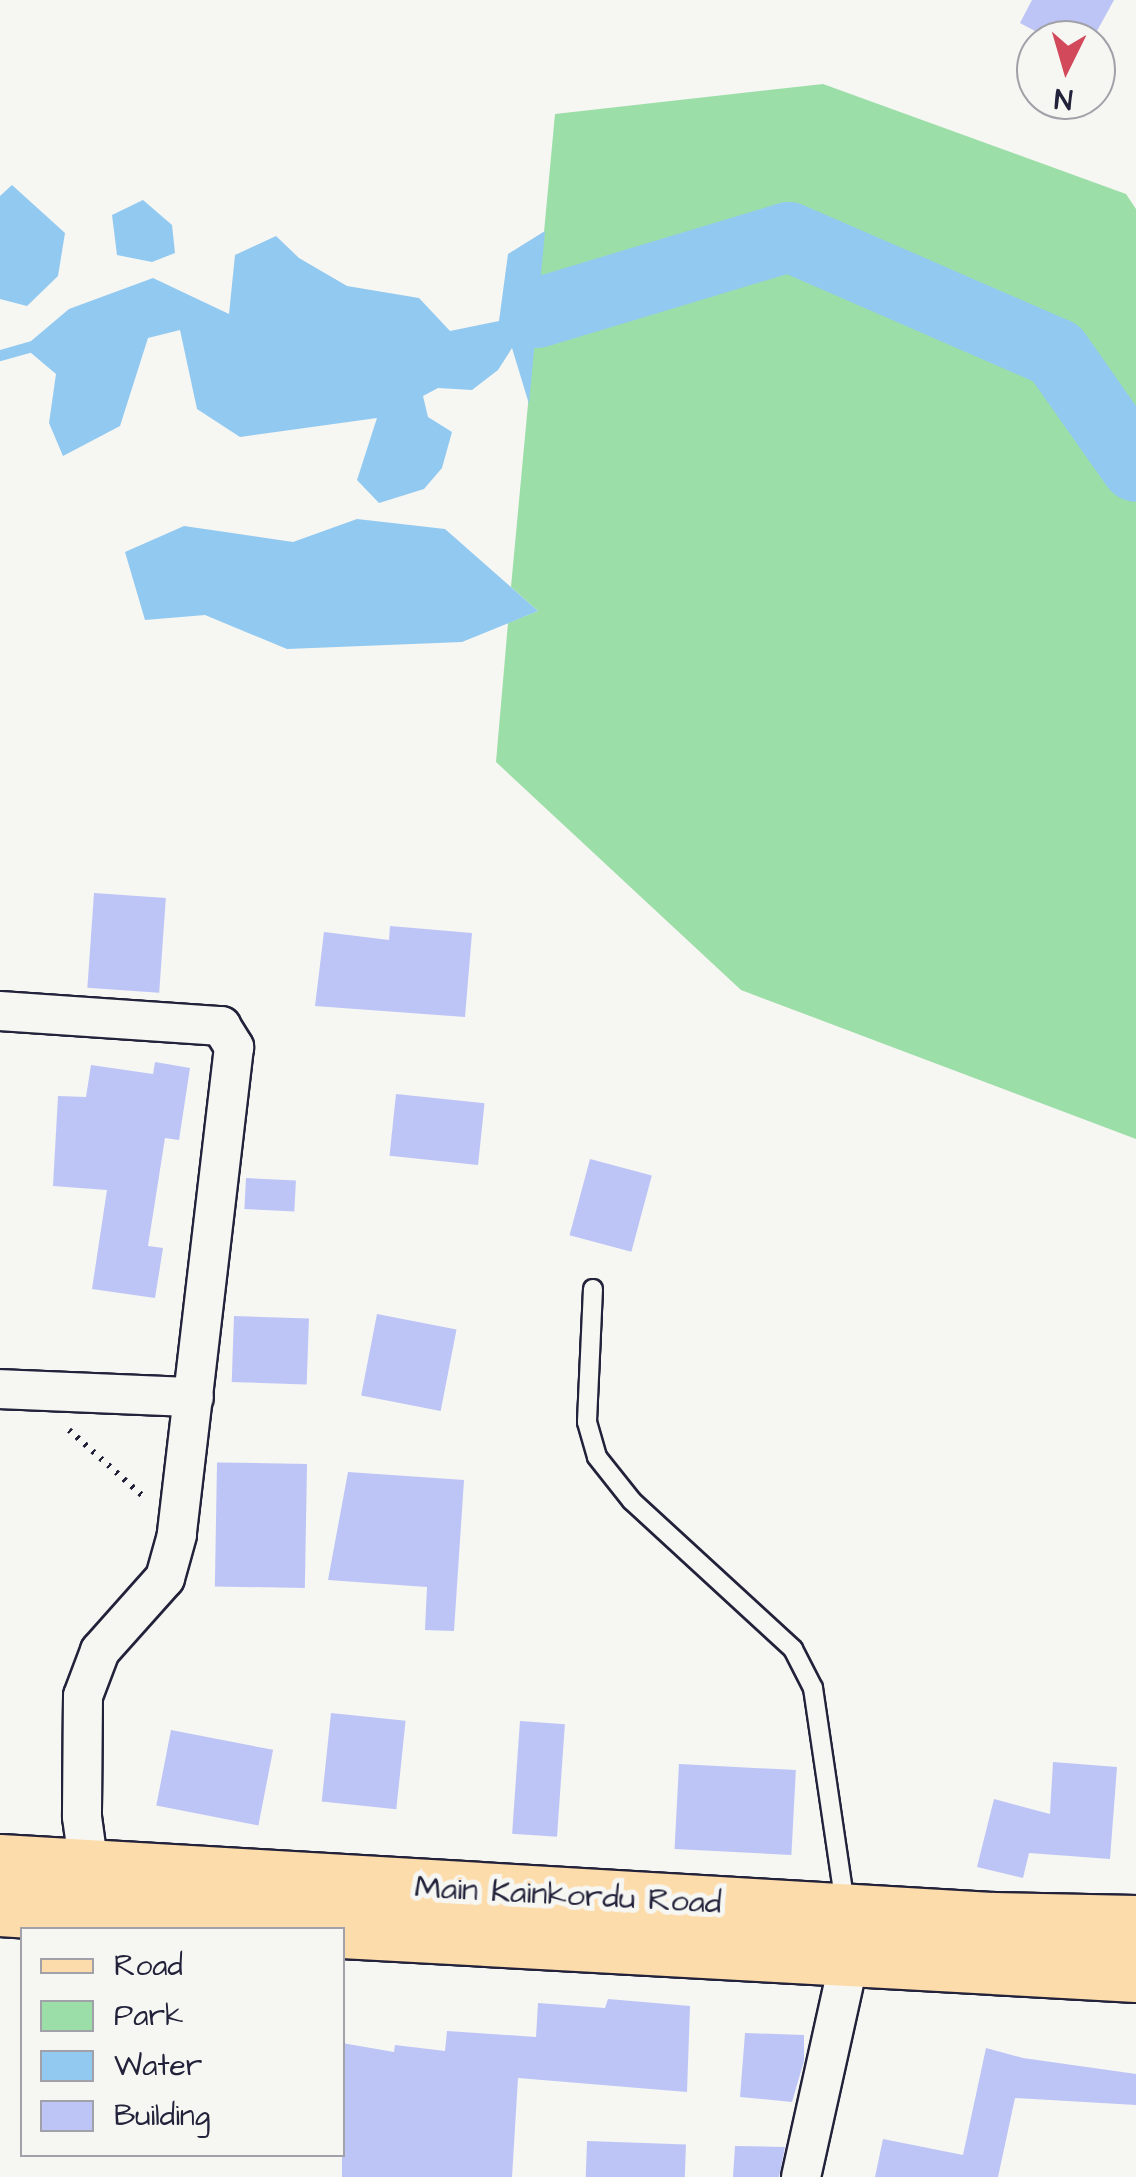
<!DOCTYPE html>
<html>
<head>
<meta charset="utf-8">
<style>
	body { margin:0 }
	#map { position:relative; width:1136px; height:2177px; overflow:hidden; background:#f6f6f2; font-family:"Architects Daughter",sans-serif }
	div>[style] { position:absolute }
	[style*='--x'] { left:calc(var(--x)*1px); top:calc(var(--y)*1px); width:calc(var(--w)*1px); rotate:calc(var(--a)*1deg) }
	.green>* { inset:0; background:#9cdea8 }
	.water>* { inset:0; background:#92c9f1 }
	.stream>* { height:11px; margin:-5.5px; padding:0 5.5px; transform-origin:5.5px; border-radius:5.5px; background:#92c9f1 }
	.river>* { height:70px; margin:-35px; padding:0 35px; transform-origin:35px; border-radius:35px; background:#92c9f1 }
	.building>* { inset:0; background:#bdc5f6; transform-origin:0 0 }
	.path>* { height:6px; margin-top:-3px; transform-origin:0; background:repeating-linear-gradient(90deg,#22223b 0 2.5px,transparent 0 10.5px) }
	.roads { filter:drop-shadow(2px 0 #22223b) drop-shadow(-2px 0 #22223b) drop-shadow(0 2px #22223b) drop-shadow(0 -2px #22223b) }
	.service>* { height:18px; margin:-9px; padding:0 9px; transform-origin:9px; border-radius:9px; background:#f6f6f2 }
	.minor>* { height:38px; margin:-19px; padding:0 19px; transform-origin:19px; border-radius:19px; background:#f6f6f2 }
	.primary>* { height:55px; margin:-27.5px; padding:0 27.5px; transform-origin:27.5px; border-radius:27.5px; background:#fddcac }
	span { translate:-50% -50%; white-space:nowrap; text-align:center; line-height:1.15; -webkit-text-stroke:10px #f6f6f2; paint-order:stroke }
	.street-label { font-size:32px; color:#22223b }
	.legend { position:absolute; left:20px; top:1927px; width:325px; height:230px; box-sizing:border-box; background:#f6f6f2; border:2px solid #a1a1a9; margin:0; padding:12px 18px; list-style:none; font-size:30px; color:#22223b }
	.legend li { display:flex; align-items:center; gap:20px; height:50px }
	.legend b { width:50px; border:2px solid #a1a1a9 }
	.north { position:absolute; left:1016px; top:20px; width:100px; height:100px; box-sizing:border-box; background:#f6f6f2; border:2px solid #a1a1a9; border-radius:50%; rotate:185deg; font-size:28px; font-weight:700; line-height:40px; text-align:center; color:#22223b }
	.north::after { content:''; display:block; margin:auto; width:35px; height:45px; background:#d1495b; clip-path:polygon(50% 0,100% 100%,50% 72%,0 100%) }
</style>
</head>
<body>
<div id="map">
	<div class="green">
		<i style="clip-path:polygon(823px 84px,1126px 194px,1136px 209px,1136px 1139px,741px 990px,496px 762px,508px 623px,538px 611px,511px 587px,555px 114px)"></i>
	</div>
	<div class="water">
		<i style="clip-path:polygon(12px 185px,65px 233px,58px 276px,27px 306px,0 299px,0 196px)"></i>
		<i style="clip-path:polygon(143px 200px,172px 225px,175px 253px,152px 262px,117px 255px,112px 215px)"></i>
		<i style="clip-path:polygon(545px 231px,529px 404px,512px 348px,498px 370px,472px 390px,438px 388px,423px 396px,428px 417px,452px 432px,442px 468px,424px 489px,379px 503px,357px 480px,377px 418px,240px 437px,197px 409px,180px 330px,148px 338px,120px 426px,63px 456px,49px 423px,56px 374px,24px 347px,69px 309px,153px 278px,229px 314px,235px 255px,276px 236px,299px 258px,347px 286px,419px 298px,450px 331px,499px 321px,508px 254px)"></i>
		<i style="clip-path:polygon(357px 519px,445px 529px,538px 611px,462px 642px,287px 649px,205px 615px,145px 620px,125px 552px,184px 526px,293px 542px)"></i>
	</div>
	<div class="stream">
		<i style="--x:0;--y:355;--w:41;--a:-15.8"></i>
	</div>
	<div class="river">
		<i style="--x:537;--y:313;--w:263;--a:-16.8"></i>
		<i style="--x:789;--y:237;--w:291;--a:23.5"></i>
		<i style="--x:1056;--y:353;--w:139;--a:54.9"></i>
	</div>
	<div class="building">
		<i style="clip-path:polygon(1032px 0,1114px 0,1092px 40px,1052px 40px,1020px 23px)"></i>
		<i style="left:94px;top:893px;width:72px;height:95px;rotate:4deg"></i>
		<i style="clip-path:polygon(390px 926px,472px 933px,465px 1017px,315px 1006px,324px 932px,389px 940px)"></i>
		<i style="clip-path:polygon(155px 1062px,190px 1068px,179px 1140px,165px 1138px,148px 1246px,163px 1248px,155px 1298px,92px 1289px,107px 1190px,53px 1186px,58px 1096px,86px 1097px,91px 1065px,153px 1074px)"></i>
		<i style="left:396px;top:1094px;width:89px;height:62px;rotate:6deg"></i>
		<i style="left:590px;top:1159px;width:64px;height:79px;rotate:15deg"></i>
		<i style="left:246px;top:1178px;width:50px;height:31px;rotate:3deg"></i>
		<i style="left:377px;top:1314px;width:81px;height:83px;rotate:11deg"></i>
		<i style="left:234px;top:1316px;width:75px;height:66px;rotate:2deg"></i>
		<i style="left:307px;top:1464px;width:124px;height:90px;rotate:91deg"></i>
		<i style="clip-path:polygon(348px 1472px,464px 1480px,454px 1631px,425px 1630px,427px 1587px,328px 1580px)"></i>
		<i style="left:331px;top:1713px;width:75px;height:89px;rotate:6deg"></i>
		<i style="left:520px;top:1721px;width:45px;height:113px;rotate:4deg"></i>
		<i style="left:171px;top:1730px;width:104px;height:77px;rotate:11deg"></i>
		<i style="clip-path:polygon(1053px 1762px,1117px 1767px,1110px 1859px,1029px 1853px,1023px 1878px,977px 1867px,994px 1799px,1050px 1814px)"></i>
		<i style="left:679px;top:1764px;width:117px;height:85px;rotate:3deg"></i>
		<i style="clip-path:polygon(608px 1999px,690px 2006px,687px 2092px,518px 2078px,512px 2177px,342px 2177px,342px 2043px,394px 2052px,395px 2045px,445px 2051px,447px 2031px,536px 2037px,538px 2003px,605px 2008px)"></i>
		<i style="clip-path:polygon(745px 2033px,804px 2035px,804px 2061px,792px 2102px,740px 2097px)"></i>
		<i style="clip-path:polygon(986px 2048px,1023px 2058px,1136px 2074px,1136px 2105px,1015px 2098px,998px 2177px,875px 2177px,883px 2139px,963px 2155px)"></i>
		<i style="left:587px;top:2141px;width:99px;height:36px;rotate:2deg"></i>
		<i style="clip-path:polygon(735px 2146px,785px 2147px,779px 2177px,733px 2177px)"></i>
	</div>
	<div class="path">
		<i style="--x:69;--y:1430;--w:102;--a:41.8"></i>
	</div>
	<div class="roads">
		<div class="service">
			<i style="--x:593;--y:1289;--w:133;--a:92.6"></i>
			<i style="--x:587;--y:1422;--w:36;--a:74"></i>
			<i style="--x:597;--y:1457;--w:56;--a:51.5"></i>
			<i style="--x:632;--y:1501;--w:219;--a:42.6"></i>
			<i style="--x:793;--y:1649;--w:44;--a:62.9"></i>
			<i style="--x:813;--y:1688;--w:220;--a:81.6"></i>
		</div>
		<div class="minor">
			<i style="--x:0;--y:1011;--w:222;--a:3.9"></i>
			<i style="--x:221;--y:1026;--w:25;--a:58"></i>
			<i style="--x:234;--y:1047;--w:491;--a:96.7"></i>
			<i style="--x:177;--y:1535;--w:45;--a:105.6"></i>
			<i style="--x:165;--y:1578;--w:98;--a:131.7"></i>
			<i style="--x:100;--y:1651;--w:48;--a:110.7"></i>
			<i style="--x:83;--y:1696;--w:121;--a:90.5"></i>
			<i style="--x:82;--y:1817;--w:51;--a:82.2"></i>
			<i style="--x:0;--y:1389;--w:194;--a:2.4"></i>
			<i style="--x:801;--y:2177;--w:222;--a:-77.5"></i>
			<i style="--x:849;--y:1960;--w:25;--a:-95"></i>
		</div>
		<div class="primary">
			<i style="--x:0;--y:1862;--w:995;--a:3.34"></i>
			<i style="--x:993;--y:1920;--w:143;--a:1.2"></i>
			<i style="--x:0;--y:1908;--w:339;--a:3.7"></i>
			<i style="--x:342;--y:1930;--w:795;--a:3.17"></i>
		</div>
	</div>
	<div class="street-label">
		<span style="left:568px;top:1896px;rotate:3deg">Main Kainkordu Road</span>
	</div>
	<ul class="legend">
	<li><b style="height:12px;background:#fddcac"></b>Road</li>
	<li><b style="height:28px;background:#9cdea8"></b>Park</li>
	<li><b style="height:28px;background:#92c9f1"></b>Water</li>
	<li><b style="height:28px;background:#bdc5f6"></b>Building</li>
	</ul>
	<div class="north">N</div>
</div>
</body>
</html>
